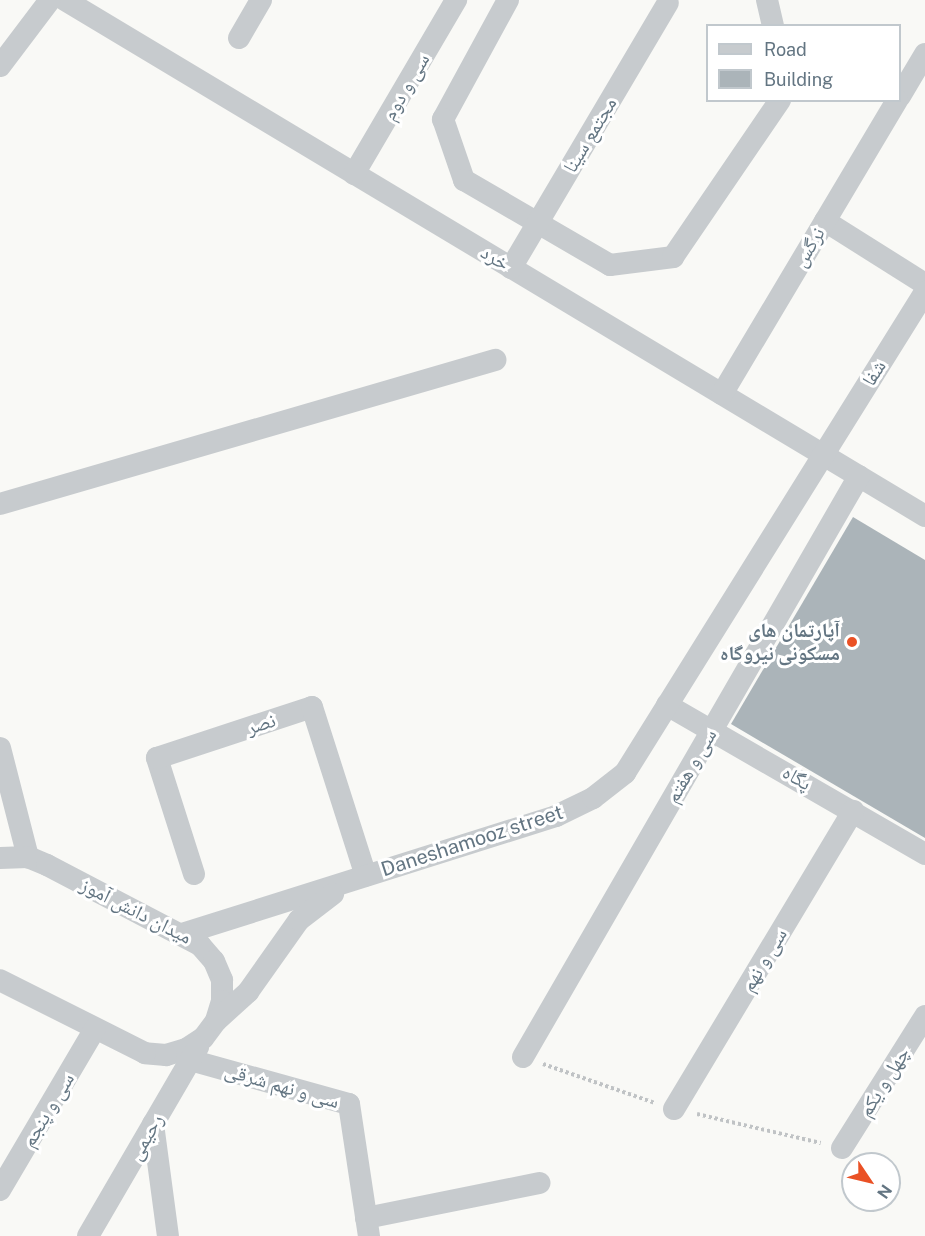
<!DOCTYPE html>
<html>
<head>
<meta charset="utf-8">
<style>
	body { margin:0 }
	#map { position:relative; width:925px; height:1236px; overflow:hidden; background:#f9f9f6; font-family:"Public Sans","Noto Naskh Arabic",sans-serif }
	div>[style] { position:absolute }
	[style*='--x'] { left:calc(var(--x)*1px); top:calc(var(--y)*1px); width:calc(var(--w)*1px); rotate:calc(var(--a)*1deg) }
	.building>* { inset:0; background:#abb4b9 }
	.path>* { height:4px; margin-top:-2px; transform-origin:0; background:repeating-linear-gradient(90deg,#c0c3c5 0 3px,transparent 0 6px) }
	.minor>* { height:22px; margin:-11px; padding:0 11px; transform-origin:11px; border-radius:11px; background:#c7cbce }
	.dots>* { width:16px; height:16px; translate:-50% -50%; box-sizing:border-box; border:3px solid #fff; border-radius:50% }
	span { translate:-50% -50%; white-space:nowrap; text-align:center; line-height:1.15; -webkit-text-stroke:6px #fff; paint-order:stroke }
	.street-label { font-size:20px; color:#637582 }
	.poi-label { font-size:20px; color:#637582; font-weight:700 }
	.right { translate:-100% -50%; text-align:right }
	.legend { position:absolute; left:706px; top:24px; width:195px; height:78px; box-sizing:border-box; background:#fff; border:2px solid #c1c8cd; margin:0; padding:8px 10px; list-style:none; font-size:18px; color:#637582 }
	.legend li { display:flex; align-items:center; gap:12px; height:30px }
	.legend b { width:30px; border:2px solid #c1c8cd }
	.north { position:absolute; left:841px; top:1152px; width:60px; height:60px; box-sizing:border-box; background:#fff; border:2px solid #c1c8cd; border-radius:50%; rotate:125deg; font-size:16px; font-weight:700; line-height:24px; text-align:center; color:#637582 }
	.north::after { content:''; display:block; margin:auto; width:21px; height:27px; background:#ea5125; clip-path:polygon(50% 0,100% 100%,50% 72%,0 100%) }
</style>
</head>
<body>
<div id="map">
	<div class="building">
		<i style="clip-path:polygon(853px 517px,925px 560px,925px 838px,731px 724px)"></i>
	</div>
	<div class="path">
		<i style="--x:543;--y:1064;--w:119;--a:19.2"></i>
		<i style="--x:697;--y:1114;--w:127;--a:13.2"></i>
	</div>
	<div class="minor">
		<i style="--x:65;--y:0;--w:1003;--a:30.96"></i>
		<i style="--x:508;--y:0;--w:136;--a:118.6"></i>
		<i style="--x:443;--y:119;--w:65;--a:71"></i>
		<i style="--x:464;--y:180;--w:169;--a:30.2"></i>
		<i style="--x:610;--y:265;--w:64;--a:-7.2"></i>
		<i style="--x:673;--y:257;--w:190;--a:-55.7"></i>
		<i style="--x:767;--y:0;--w:27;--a:77"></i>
		<i style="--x:239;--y:38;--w:44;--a:-59.9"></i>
		<i style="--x:0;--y:66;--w:83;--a:-52.9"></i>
		<i style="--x:900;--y:96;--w:49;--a:-59.2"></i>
		<i style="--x:354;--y:174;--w:202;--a:-59.6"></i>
		<i style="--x:825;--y:221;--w:118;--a:32.2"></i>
		<i style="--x:511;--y:268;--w:308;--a:-59.4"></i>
		<i style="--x:722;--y:394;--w:342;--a:-59.2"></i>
		<i style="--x:0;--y:504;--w:516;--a:-16.22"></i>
		<i style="--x:667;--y:705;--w:298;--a:30"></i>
		<i style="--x:0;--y:748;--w:113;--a:75.6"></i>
		<i style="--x:0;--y:858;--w:28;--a:-2"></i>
		<i style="--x:28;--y:857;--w:21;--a:23"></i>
		<i style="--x:47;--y:865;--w:173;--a:27.6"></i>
		<i style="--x:200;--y:945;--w:21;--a:49"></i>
		<i style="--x:214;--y:961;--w:21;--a:67"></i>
		<i style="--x:222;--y:980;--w:21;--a:90"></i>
		<i style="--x:222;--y:1001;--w:21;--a:107"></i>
		<i style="--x:216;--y:1021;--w:21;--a:127"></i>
		<i style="--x:203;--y:1038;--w:20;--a:147"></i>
		<i style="--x:186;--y:1049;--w:21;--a:163"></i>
		<i style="--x:166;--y:1055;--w:21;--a:-175"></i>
		<i style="--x:145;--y:1053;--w:162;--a:-153.3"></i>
		<i style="--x:194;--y:874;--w:122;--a:-107.7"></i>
		<i style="--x:157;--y:758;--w:163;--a:-18.2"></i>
		<i style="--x:312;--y:707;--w:177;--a:72.3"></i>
		<i style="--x:182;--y:934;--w:392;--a:-17.5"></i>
		<i style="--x:556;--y:816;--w:41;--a:-25.9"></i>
		<i style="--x:593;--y:798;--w:41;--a:-38"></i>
		<i style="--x:625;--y:773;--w:567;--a:-58.05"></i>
		<i style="--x:217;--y:1020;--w:42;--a:-42.1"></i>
		<i style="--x:248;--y:992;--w:88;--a:-54.7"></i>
		<i style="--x:299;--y:920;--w:43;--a:-37.4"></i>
		<i style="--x:523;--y:1057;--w:671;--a:-59.96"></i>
		<i style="--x:190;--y:1060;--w:165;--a:15.5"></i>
		<i style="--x:349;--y:1104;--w:134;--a:81.4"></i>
		<i style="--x:674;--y:1109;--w:348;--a:-59"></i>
		<i style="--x:153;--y:1124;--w:113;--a:82.4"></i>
		<i style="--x:842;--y:1148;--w:156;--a:-57.8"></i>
		<i style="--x:0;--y:1190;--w:187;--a:-59.5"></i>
		<i style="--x:366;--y:1218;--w:177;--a:-11.4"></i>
		<i style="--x:88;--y:1236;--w:219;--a:-59.8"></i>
	</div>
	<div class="dots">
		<i style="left:852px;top:642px;background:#ea5125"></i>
	</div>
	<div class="street-label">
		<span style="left:406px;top:87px;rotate:-60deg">سی و دوم</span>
		<span style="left:590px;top:135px;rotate:-59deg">مجتمع سینا</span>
		<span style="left:809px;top:247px;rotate:-59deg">نرگس</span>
		<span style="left:495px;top:258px;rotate:31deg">خرد</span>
		<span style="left:874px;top:373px;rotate:-58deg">شفا</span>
		<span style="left:261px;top:724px;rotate:-18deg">نصر</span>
		<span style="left:691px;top:766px;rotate:-60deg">سی و هفتم</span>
		<span style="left:797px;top:778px;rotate:31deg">پگاه</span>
		<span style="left:472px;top:841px;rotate:-18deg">Daneshamooz street</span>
		<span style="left:136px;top:911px;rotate:27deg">میدان دانش آموز</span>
		<span style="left:764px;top:960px;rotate:-59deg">سی و نهم</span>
		<span style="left:884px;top:1082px;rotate:-58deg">چهل و یکم</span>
		<span style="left:282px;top:1086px;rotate:16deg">سی و نهم شرقی</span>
		<span style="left:48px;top:1110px;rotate:-59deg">سی و پنجم</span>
		<span style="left:146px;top:1137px;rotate:-60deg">رحیمی</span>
	</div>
	<div class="poi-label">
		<span class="right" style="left:840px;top:642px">آپارتمان های<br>مسکونی نیروگاه</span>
	</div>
	<ul class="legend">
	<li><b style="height:8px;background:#c7cbce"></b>Road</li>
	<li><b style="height:16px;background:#abb4b9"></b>Building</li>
	</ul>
	<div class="north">N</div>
</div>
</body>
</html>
